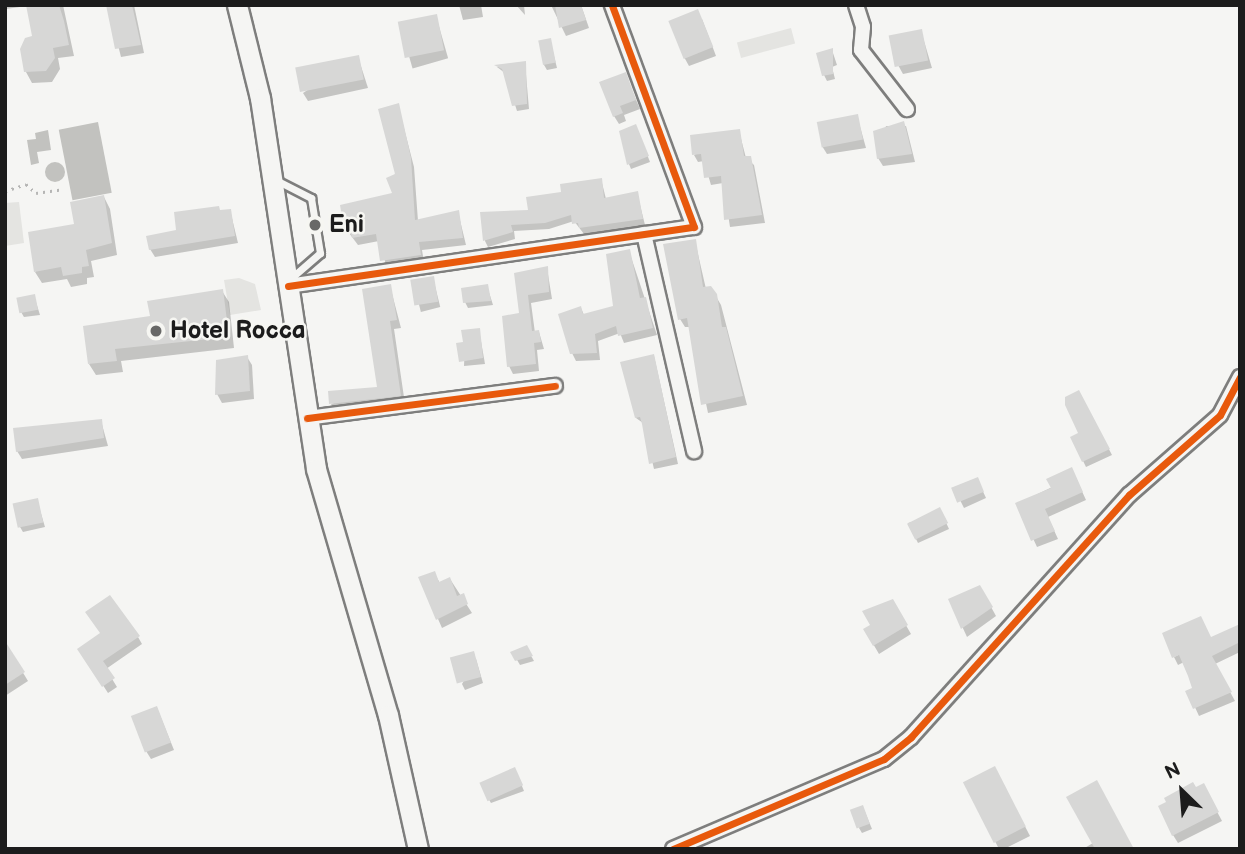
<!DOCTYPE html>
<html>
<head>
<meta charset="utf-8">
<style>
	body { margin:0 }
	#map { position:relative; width:1245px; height:854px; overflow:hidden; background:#f5f5f3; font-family:"Balsamiq Sans",sans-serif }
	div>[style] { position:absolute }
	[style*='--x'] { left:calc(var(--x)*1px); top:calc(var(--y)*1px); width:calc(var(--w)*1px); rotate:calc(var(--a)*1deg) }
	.green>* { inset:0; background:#e4e4e1; transform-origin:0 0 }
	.water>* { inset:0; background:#c2c2bf; transform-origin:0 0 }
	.round { border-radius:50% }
	.shadow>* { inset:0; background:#0003; transform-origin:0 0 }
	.building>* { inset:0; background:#d7d7d6; transform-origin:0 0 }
	.path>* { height:2.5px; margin-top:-1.25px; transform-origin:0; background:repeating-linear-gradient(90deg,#b6b6b5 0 2px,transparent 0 7px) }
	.roads { filter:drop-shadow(2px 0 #7e7e7d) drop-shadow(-2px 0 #7e7e7d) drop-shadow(0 2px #7e7e7d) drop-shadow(0 -2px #7e7e7d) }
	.service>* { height:7px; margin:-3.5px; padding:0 3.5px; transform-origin:3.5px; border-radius:3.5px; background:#f5f5f3 }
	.minor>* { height:14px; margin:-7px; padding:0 7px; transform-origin:7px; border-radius:7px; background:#f5f5f3 }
	.secondary>* { height:19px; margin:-9.5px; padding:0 9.5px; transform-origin:9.5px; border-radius:9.5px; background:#f5f5f3 }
	.cycleway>* { height:7px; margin:-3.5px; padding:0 3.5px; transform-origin:3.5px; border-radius:3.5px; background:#e8590c }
	.dots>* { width:19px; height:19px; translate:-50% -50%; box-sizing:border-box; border:4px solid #f6f6f2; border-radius:50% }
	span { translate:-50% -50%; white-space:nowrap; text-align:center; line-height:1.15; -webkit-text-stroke:5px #f6f6f2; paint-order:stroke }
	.poi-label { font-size:24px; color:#1c1c1c; font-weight:700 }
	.left { translate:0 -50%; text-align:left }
	.frame { position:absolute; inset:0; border:7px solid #1c1c1c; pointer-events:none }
	.north { position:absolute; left:1147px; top:756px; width:70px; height:70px; -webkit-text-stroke:5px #f6f6f2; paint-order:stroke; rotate:335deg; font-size:19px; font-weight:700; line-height:28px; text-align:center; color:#1c1c1c }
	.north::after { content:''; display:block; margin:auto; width:24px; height:32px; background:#1c1c1c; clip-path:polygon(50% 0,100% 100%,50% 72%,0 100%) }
</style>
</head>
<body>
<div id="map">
	<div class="green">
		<i style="left:791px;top:28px;width:16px;height:56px;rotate:75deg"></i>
		<i style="clip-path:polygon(19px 202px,24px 243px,5px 246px,5px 203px)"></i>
		<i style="clip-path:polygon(239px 278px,255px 284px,261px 310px,230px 315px,224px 280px)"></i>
	</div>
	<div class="water">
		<i style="left:98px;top:122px;width:72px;height:40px;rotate:79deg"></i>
		<i style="clip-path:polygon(48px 130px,51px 150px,37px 152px,39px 163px,31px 165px,27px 140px,36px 139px,35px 133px)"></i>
		<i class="round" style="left:45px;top:162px;width:20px;height:20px"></i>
	</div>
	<div class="shadow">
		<i style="clip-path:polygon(5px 5px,63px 5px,74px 56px,58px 58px,60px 69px,52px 82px,32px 83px,26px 72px,34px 38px,27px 6px,6px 9px)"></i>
		<i style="clip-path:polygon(108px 5px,134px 5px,144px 53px,121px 57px)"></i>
		<i style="clip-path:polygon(459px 5px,481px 5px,483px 17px,463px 20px)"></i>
		<i style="clip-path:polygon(516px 5px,524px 5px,525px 15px)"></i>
		<i style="clip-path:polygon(551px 5px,581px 5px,589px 28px,566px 36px)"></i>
		<i style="left:436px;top:16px;width:44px;height:37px;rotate:74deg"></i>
		<i style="clip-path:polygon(702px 19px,716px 56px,689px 66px,684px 57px)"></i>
		<i style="clip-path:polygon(921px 31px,932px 68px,903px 74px,898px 65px)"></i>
		<i style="clip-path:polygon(550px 40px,557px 68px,547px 70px,544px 65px)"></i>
		<i style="clip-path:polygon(832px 50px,837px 65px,832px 67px,835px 79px,827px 81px,824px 75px)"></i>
		<i style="clip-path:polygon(358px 57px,368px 88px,308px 101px,303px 93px)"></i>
		<i style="clip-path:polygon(525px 63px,529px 109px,517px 111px,505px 73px,497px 67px)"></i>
		<i style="clip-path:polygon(625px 74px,640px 109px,624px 115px,626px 121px,619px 124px,614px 116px)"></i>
		<i style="clip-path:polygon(398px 105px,414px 167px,418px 221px,458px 212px,466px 245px,422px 250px,424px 262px,387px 268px,379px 241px,358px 245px,346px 229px,394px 194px)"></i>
		<i style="clip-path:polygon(857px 116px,866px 148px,827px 154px,822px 146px)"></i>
		<i style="clip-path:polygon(886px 126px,906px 126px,915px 162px,883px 166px,878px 158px)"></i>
		<i style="clip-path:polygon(638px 131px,650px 162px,631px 169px,629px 164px)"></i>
		<i style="clip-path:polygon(739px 131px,746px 158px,754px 165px,765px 223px,730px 227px,723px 183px,711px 185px,704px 161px,698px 162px,694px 155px)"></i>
		<i style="clip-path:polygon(601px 179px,606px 199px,637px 193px,645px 225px,584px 234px,574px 221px,549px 229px,514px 231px,515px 239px,488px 247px,485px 241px,482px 213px,530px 211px)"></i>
		<i style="clip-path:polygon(104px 197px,110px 209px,117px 255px,91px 261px,94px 277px,87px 278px,87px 284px,71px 287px,67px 279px,42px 283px,35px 272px)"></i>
		<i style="clip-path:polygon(230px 210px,238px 243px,155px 257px,150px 249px)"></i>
		<i style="clip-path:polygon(695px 241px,706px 289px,711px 288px,721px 305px,747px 405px,708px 413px,690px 327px,685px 327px,680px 319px)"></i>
		<i style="clip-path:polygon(629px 251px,657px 335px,624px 343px,620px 333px,598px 341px,600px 360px,576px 361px,572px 353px,581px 308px,584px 315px,615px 307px)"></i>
		<i style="clip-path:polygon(547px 268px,552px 299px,531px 303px,535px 333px,539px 332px,544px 349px,537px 350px,539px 371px,513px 374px,509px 366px,521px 315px,516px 274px)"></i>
		<i style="left:433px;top:278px;width:30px;height:20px;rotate:76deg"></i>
		<i style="clip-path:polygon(390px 286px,401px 328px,394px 329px,405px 404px,336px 412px,331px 404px,379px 388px)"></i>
		<i style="clip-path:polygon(487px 286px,493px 305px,468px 308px,465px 302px)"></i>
		<i style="clip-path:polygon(222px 291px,229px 302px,234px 348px,121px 361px,123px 372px,96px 375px,89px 364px,152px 317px)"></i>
		<i style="clip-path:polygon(34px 296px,40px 315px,24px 317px,21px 312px)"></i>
		<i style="clip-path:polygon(479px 330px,485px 364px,464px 366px,465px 343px)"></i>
		<i style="clip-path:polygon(654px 356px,678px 464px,654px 469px,643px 423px,636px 418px)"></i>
		<i style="clip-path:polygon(247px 357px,252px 365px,254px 399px,222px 403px,217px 394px)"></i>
		<i style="clip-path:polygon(1079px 392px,1112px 455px,1086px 467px,1072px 438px,1080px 434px)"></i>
		<i style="clip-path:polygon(101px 421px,108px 446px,22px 459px,17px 451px)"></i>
		<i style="clip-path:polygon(1075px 476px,1086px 500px,1048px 517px,1058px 539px,1037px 547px,1017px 504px)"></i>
		<i style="clip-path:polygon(980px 485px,986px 498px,964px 508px,955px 490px)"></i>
		<i style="clip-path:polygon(37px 500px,45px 527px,23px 532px,20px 527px)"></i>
		<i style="clip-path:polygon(942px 514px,949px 529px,918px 543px,908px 523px)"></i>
		<i style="clip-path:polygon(434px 573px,440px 583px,450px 579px,472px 613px,442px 628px,420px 578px)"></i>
		<i style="clip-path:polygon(980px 587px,996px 616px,967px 637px,950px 600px)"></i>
		<i style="clip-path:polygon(892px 601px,911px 634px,879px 654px,865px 630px,872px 626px,865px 611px)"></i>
		<i style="clip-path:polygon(1240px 626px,1240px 652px,1215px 664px,1235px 701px,1199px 716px,1188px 692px,1194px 689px,1184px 662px,1178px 665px,1174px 657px)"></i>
		<i style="clip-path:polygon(138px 637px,142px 644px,106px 669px,117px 687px,108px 693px,84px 656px)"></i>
		<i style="clip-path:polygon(526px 647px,534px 661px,520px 665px,513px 653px)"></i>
		<i style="clip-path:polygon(8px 648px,28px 681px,5px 696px,5px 649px)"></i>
		<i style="clip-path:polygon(476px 659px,483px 683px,465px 690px,462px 684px)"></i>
		<i style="clip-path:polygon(157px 708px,174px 750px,151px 759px,146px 751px)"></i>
		<i style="clip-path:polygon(517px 774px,524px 791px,491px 803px,488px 798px)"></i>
		<i style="clip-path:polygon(999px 776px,1030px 836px,1004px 849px,999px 849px,965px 783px)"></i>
		<i style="clip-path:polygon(1203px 785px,1222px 821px,1178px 843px,1173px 835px,1195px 790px)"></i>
		<i style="clip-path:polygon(865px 812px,872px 829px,862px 833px,859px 828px)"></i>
		<i style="clip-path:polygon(1093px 843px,1133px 849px,1083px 849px)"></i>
	</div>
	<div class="building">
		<i style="clip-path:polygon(26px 5px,59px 5px,64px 21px,69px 45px,53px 48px,55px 58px,46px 71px,24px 72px,20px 49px,25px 38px,32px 36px)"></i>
		<i style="clip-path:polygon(106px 5px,132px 5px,141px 45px,115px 49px)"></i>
		<i style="clip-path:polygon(555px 5px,581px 5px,586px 20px,559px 28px)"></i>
		<i style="left:698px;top:9px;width:41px;height:32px;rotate:68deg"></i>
		<i style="left:437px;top:14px;width:37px;height:40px;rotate:79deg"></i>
		<i style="left:922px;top:29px;width:32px;height:34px;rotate:79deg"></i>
		<i style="left:551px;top:38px;width:25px;height:13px;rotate:79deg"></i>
		<i style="clip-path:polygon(833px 48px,833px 74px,822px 76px,816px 53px)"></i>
		<i style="left:359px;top:55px;width:25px;height:65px;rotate:79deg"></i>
		<i style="clip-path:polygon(526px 61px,527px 104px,512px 106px,502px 69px,494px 65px)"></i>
		<i style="clip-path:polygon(626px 72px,636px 100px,620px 106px,623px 113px,613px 117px,599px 82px)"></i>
		<i style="clip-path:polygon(399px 103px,411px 158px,415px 220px,459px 210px,463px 238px,419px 242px,421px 255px,380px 261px,376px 234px,352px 238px,350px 229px,344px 230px,340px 205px,392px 193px,386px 178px,395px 174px,378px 109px)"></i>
		<i style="left:858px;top:114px;width:26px;height:42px;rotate:79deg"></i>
		<i style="clip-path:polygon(904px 121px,912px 154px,877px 159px,873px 131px)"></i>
		<i style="clip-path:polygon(636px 124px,649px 156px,627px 165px,619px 131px)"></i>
		<i style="clip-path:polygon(740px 129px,744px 156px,751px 156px,762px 215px,724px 220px,721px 176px,704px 178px,701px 154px,692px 155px,690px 135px)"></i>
		<i style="clip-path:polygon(602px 178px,604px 198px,638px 191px,643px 219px,579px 228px,578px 223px,572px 224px,571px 215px,545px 223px,511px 225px,513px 232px,483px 241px,480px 212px,528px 210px,526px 197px,561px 192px,560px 184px)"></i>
		<i style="clip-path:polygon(104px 195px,112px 243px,86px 250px,89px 266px,82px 267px,82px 273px,63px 276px,61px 267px,34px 272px,28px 232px,74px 224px,70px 202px)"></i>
		<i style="clip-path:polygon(219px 206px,220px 210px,231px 209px,235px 236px,149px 250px,146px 236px,176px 230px,174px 212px)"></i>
		<i style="clip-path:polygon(696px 239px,703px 287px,711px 286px,717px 294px,722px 327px,726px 327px,743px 396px,701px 405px,687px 318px,678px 320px,663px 244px)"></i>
		<i style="clip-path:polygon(630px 249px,640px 298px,646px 297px,653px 328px,618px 336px,616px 326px,595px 334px,597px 353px,570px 354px,558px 314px,581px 306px,583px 314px,613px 306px,606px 254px)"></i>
		<i style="clip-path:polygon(548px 266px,549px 292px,528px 295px,532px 331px,539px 330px,541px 342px,534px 343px,536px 364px,507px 367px,502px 316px,519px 313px,514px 273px)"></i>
		<i style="left:434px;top:276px;width:26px;height:24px;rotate:81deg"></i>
		<i style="clip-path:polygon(391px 284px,397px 320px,390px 321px,401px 396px,329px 404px,328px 391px,377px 387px,362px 289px)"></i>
		<i style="clip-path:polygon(488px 284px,491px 301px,463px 303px,461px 288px)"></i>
		<i style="clip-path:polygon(223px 289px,229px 337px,115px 349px,117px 361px,88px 364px,83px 326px,150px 316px,147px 301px)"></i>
		<i style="left:35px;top:294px;width:16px;height:19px;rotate:79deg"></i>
		<i style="clip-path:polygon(480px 328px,483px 358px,459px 362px,456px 343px,463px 342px,461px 330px)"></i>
		<i style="clip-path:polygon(654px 354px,676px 457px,649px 464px,642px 424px,640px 417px,635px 418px,620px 362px)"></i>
		<i style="clip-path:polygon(248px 355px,250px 391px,215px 395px,216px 360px)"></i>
		<i style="clip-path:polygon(1079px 390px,1110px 449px,1082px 462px,1070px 437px,1078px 433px,1065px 405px,1065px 397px)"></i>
		<i style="clip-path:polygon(102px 419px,104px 438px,16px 452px,13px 428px)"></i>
		<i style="clip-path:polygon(1072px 467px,1083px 492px,1045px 509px,1055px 531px,1031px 541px,1015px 503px,1051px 488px,1046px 479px)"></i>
		<i style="left:978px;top:477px;width:16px;height:29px;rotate:68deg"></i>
		<i style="left:38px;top:498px;width:25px;height:26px;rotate:78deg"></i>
		<i style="left:940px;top:507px;width:18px;height:37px;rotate:63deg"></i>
		<i style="clip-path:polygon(435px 571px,439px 582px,450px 577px,457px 596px,464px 593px,468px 604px,436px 620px,418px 577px)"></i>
		<i style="clip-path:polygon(980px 585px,993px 607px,961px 629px,948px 599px)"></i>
		<i style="clip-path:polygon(110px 595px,140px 636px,103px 661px,115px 678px,102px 687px,77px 649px,100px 633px,85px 612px)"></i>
		<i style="clip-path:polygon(893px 599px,908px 625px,873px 646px,863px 629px,870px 625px,862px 611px)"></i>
		<i style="clip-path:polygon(1201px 616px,1211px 637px,1240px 624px,1240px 642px,1212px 656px,1232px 692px,1193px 709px,1185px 691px,1192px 688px,1188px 676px,1179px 655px,1172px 658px,1162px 633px)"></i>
		<i style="clip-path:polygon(5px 641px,25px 672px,5px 685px)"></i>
		<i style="clip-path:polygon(527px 645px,533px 656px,515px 661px,510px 652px)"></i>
		<i style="left:474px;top:651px;width:27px;height:25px;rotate:75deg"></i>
		<i style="left:157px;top:706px;width:39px;height:28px;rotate:69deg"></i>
		<i style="left:995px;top:766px;width:68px;height:36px;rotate:63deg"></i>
		<i style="left:515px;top:767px;width:20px;height:39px;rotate:66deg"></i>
		<i style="clip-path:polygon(1097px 780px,1134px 849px,1095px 849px,1066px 797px)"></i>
		<i style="clip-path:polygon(1193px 782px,1196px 787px,1204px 783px,1219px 812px,1172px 836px,1158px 806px,1166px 802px,1164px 798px)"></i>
		<i style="left:863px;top:805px;width:20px;height:14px;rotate:70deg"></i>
	</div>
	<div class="path">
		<i style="--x:5;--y:191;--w:22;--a:-18"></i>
		<i style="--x:26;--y:184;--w:13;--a:42"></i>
		<i style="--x:36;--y:193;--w:27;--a:-8"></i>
	</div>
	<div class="roads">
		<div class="service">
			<i style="--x:274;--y:179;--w:42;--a:27.2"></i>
			<i style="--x:311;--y:198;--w:56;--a:80.7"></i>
			<i style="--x:320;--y:253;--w:38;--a:139"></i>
		</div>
		<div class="minor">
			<i style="--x:856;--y:5;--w:23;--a:72"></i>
			<i style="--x:863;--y:27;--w:23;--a:95"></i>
			<i style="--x:861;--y:50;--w:75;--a:52.1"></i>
			<i style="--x:644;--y:234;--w:223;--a:77"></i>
			<i style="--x:288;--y:286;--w:410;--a:-8.3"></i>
			<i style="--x:694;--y:227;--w:237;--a:-110.3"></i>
			<i style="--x:307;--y:418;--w:250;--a:-7.4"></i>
			<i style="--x:673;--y:849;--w:229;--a:-23.1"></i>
			<i style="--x:884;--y:759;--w:35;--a:-39"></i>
			<i style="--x:911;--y:737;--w:326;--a:-48"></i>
			<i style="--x:1129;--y:495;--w:121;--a:-41.3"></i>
			<i style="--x:1220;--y:415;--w:43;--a:-62.2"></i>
		</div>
		<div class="secondary">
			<i style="--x:237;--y:5;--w:96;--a:76.1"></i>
			<i style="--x:260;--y:98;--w:375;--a:81.4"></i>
			<i style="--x:316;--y:469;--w:256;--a:73.7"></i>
			<i style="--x:388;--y:715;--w:137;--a:77.4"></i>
		</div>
	</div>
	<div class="cycleway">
		<i style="--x:288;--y:286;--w:410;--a:-8.3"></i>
		<i style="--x:694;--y:227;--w:237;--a:-110.3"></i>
		<i style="--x:307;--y:418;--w:250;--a:-7.4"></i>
		<i style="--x:673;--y:849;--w:229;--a:-23.1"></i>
		<i style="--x:884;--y:759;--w:35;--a:-39"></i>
		<i style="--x:911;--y:737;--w:326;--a:-48"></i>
		<i style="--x:1129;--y:495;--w:121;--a:-41.3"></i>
		<i style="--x:1220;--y:415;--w:43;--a:-62.2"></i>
	</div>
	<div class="dots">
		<i style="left:315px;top:225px;background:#686867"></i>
		<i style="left:156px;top:331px;background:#686867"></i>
	</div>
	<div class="poi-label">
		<span class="left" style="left:329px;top:225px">Eni</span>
		<span class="left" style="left:170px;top:331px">Hotel Rocca</span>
	</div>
	<div class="frame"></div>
	<div class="north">N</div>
</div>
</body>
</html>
